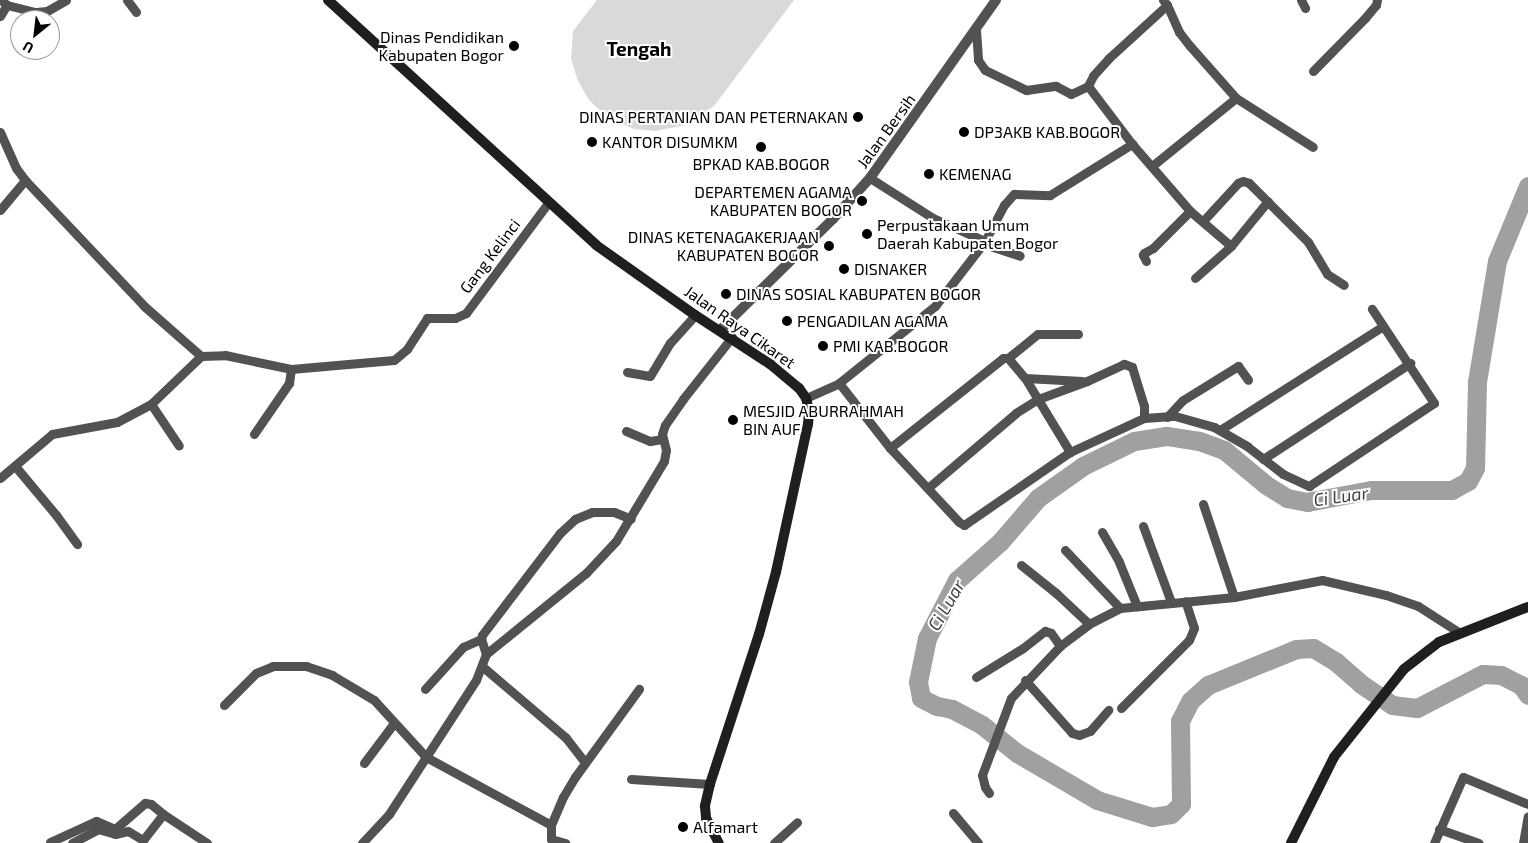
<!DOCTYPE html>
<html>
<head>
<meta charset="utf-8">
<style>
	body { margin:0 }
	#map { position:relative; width:1528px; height:843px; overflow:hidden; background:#fff; font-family:"Exo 2",sans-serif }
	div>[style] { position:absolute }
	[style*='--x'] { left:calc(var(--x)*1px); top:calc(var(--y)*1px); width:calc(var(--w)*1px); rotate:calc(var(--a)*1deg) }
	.green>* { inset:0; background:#d9d9d9 }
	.river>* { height:19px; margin:-9.5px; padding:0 9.5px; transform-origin:9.5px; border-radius:9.5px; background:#a0a0a0 }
	.minor>* { height:9px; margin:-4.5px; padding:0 4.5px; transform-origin:4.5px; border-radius:4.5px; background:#525252 }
	.tertiary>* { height:10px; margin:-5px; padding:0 5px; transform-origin:5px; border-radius:5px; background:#525252 }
	.secondary>* { height:10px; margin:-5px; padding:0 5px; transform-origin:5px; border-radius:5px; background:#1f1f1f }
	.dots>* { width:14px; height:14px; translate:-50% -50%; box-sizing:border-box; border:2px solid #fff; border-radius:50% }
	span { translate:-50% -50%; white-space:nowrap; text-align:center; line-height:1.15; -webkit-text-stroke:4px #fff; paint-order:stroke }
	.poi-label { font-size:16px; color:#000 }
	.right { translate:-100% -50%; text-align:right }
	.left { translate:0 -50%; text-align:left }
	.street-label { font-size:16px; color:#000 }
	.water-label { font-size:18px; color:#414141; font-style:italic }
	.quarter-label { font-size:19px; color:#000; font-weight:700 }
	.north { position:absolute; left:10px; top:10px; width:50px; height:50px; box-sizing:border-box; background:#fff; border:1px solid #999; border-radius:50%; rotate:209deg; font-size:14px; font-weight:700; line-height:20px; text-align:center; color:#000 }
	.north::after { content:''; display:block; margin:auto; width:18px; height:22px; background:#000; clip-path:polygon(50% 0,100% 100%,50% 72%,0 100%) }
</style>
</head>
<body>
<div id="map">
	<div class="green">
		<i style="clip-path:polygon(597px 0,794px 0,714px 106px,686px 125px,655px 131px,634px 129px,605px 115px,589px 100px,578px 81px,571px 59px,573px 31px)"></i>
	</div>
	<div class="river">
		<i style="--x:1528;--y:186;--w:81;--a:112.5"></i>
		<i style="--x:1497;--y:261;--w:123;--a:99.4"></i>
		<i style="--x:1477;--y:382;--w:86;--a:91.3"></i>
		<i style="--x:1475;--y:468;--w:15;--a:118"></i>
		<i style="--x:1468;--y:481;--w:18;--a:151"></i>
		<i style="--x:1452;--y:490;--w:81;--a:180"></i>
		<i style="--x:1371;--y:490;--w:65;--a:169.4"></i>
		<i style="--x:1307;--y:502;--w:20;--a:-169"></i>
		<i style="--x:1287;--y:498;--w:26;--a:-148"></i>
		<i style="--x:1265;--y:484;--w:53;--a:-140.3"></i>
		<i style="--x:1224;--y:450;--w:27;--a:-160"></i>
		<i style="--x:1199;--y:441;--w:33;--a:-171"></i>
		<i style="--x:1166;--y:436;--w:32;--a:171"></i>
		<i style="--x:1134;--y:441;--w:57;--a:153.9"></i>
		<i style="--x:1083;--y:466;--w:55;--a:144.6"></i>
		<i style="--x:1038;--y:498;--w:58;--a:130.8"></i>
		<i style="--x:1000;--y:542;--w:57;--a:138.5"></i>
		<i style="--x:957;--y:580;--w:65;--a:117.3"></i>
		<i style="--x:927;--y:638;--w:45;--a:101.6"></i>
		<i style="--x:918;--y:682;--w:16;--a:79"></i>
		<i style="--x:921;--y:698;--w:18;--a:27"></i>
		<i style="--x:937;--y:706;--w:15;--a:11"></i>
		<i style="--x:952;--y:709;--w:34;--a:28"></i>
		<i style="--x:982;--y:725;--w:45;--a:38.7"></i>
		<i style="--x:1017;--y:753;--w:93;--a:30.4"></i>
		<i style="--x:1097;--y:800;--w:58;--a:17.2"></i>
		<i style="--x:1152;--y:817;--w:19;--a:-9"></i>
		<i style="--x:1171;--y:814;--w:14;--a:-45"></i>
		<i style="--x:1181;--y:804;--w:83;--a:-90.7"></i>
		<i style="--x:1180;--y:721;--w:22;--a:-63"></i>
		<i style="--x:1190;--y:701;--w:24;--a:-42"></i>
		<i style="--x:1208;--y:685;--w:95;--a:-22.2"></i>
		<i style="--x:1296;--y:649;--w:17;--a:-3"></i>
		<i style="--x:1313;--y:648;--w:27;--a:31"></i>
		<i style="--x:1336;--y:662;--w:33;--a:41"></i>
		<i style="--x:1361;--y:684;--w:37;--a:34"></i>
		<i style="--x:1392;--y:705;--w:25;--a:7"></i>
		<i style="--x:1417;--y:708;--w:74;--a:-27.3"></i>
		<i style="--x:1483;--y:674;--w:18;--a:3"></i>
		<i style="--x:1501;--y:675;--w:22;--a:27"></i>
		<i style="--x:1521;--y:685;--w:12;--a:55"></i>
	</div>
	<div class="minor">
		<i style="--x:1;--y:0;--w:8;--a:40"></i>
		<i style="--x:7;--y:5;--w:30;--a:14"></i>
		<i style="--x:36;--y:12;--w:11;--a:-5"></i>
		<i style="--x:47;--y:11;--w:22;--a:-30"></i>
		<i style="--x:127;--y:0;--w:15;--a:53"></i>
		<i style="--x:1163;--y:0;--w:6;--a:51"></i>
		<i style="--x:1167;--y:5;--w:30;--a:66"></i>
		<i style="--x:1179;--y:32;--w:18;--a:52"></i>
		<i style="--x:1190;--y:46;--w:69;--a:48.5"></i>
		<i style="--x:1301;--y:0;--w:9;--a:63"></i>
		<i style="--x:1167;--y:5;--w:79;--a:137.6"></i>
		<i style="--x:1109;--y:58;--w:24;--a:132"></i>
		<i style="--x:1093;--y:76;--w:11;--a:117"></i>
		<i style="--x:1088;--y:86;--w:73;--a:52.8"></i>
		<i style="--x:1132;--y:144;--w:89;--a:49.1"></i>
		<i style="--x:1190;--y:211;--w:54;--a:40.5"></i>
		<i style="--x:0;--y:16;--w:13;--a:-58"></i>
		<i style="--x:976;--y:30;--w:30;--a:86"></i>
		<i style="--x:978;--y:60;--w:12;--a:55"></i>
		<i style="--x:985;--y:70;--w:46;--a:26"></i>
		<i style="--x:1026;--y:90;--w:30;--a:-8"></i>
		<i style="--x:1056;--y:86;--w:17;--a:28"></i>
		<i style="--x:1071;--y:94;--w:19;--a:-25"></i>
		<i style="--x:1313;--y:71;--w:74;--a:-45.5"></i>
		<i style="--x:1365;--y:18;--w:17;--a:-50"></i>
		<i style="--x:1376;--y:5;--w:5;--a:-79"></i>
		<i style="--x:0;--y:132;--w:39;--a:66"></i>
		<i style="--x:16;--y:168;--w:15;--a:53"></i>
		<i style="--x:25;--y:180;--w:173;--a:46.6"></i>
		<i style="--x:144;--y:306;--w:76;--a:41.3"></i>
		<i style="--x:1152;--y:166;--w:108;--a:-39"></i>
		<i style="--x:1236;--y:98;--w:91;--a:32.5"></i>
		<i style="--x:870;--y:178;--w:75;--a:32.4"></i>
		<i style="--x:933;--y:218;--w:57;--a:23.9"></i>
		<i style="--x:985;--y:241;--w:10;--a:37"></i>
		<i style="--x:993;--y:247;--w:28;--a:18"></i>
		<i style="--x:0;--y:210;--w:39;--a:-50"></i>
		<i style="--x:1203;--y:221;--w:52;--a:-47.4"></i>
		<i style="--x:1238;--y:183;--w:5;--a:-22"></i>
		<i style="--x:1243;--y:181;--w:6;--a:18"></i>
		<i style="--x:1249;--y:183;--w:83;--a:45"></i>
		<i style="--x:1308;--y:242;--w:37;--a:59"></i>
		<i style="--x:1327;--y:274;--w:20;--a:33"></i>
		<i style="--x:1146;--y:261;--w:7;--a:-117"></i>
		<i style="--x:1143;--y:255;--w:2;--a:-63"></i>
		<i style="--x:1144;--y:253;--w:10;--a:-29"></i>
		<i style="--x:1153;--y:248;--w:52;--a:-45"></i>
		<i style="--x:1195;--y:278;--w:48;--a:-41.6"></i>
		<i style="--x:1231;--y:246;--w:58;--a:-50.6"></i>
		<i style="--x:201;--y:356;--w:24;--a:-2"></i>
		<i style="--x:225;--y:355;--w:67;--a:12"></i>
		<i style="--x:291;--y:369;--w:103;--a:-5"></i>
		<i style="--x:394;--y:360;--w:17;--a:-40"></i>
		<i style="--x:407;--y:349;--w:37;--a:-57"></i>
		<i style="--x:427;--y:318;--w:28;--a:0"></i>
		<i style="--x:455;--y:318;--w:12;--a:-24"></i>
		<i style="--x:466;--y:313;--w:137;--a:-53.3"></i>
		<i style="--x:1008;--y:358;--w:38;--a:-39"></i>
		<i style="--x:1038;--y:334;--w:40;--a:0"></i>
		<i style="--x:627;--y:372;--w:23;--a:10"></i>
		<i style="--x:650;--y:376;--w:39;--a:-59"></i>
		<i style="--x:670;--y:343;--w:38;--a:-48"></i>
		<i style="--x:1025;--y:378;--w:87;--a:58.7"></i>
		<i style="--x:839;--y:383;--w:83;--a:51.9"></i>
		<i style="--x:890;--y:448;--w:101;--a:47"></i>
		<i style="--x:959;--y:522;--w:6;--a:31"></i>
		<i style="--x:964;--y:525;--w:129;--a:-34.6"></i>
		<i style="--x:1070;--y:452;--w:81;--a:-24.7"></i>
		<i style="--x:1144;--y:418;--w:12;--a:-90"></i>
		<i style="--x:1144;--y:406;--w:41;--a:-107.1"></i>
		<i style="--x:1132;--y:367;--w:9;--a:-159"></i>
		<i style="--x:1124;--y:364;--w:41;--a:155.3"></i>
		<i style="--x:1087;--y:381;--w:52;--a:159.8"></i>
		<i style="--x:1038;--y:399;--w:26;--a:148"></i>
		<i style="--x:1016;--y:413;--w:116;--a:139.6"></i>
		<i style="--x:806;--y:398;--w:36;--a:-24"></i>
		<i style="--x:839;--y:383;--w:123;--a:-38.7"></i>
		<i style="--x:935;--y:306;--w:82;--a:-52.4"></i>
		<i style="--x:985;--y:241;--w:41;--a:-62.2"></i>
		<i style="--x:1004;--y:205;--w:15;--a:-48"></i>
		<i style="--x:1014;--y:194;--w:36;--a:2"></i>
		<i style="--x:1050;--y:195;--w:97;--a:-31.9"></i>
		<i style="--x:151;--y:404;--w:50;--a:56.3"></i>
		<i style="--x:1167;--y:417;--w:23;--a:-47"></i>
		<i style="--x:1183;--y:400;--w:65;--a:-31.7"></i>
		<i style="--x:1238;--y:366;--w:17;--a:54"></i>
		<i style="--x:1144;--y:418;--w:31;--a:-4"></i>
		<i style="--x:1175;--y:416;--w:41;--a:15.8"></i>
		<i style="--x:1214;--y:427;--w:39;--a:30"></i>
		<i style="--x:1248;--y:447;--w:44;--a:37.6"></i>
		<i style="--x:1283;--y:474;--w:29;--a:25"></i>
		<i style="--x:1309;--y:486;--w:150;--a:-33.6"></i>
		<i style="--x:1434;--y:403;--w:113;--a:-123.4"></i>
		<i style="--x:1220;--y:430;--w:193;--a:-32.5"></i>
		<i style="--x:626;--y:431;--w:26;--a:23"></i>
		<i style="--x:650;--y:441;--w:12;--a:-9"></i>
		<i style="--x:254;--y:434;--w:62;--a:-55.5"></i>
		<i style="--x:289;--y:383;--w:14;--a:-82"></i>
		<i style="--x:890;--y:448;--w:144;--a:-38.5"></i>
		<i style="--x:1003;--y:358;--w:5;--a:0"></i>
		<i style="--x:1008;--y:358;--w:26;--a:50"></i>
		<i style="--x:1025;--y:378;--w:57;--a:3"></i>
		<i style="--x:1263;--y:459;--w:176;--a:-33.1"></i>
		<i style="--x:15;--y:466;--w:64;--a:50.1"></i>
		<i style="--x:56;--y:515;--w:36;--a:54"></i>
		<i style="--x:0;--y:478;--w:68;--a:-40.2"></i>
		<i style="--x:52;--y:434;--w:66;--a:-10.5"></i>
		<i style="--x:117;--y:422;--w:38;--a:-28"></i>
		<i style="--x:151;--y:404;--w:69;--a:-43.8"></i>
		<i style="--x:1203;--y:504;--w:98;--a:71.6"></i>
		<i style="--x:1143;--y:526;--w:81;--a:69.8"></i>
		<i style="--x:1102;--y:532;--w:34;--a:60"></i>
		<i style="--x:1119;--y:562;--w:48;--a:67.8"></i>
		<i style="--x:1065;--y:550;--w:80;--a:46.5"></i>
		<i style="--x:1021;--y:565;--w:45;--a:38.7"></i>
		<i style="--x:1056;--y:593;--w:45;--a:43.2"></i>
		<i style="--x:486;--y:654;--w:129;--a:-39"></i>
		<i style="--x:586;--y:573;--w:44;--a:-46.8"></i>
		<i style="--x:616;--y:541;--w:93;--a:-59"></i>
		<i style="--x:664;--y:461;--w:11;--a:-80"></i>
		<i style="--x:666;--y:450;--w:16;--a:-104"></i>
		<i style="--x:662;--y:434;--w:9;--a:-72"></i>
		<i style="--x:665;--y:425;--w:32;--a:-55"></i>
		<i style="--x:683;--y:399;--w:79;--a:-51.7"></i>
		<i style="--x:483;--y:667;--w:109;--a:40.5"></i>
		<i style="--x:566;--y:738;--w:31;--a:52"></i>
		<i style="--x:976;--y:677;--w:55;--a:-31.7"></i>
		<i style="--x:1023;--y:648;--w:28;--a:-38"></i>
		<i style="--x:1045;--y:631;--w:6;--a:18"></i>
		<i style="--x:1051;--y:633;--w:16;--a:55"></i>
		<i style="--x:1025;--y:680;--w:71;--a:48.4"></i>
		<i style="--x:1072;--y:733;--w:7;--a:16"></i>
		<i style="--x:1079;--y:735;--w:12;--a:-20"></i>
		<i style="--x:1090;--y:731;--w:28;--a:-49"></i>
		<i style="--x:425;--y:689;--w:57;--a:-47.9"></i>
		<i style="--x:463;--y:647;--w:20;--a:-24"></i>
		<i style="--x:224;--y:705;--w:45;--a:-45"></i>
		<i style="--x:256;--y:673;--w:18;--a:-22"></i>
		<i style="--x:273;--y:666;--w:33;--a:0"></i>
		<i style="--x:306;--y:666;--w:28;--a:19"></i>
		<i style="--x:332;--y:675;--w:49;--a:30.8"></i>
		<i style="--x:374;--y:700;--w:77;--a:47.6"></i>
		<i style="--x:426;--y:757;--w:142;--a:28.5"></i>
		<i style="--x:1121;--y:708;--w:96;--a:-45"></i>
		<i style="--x:1189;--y:640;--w:13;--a:-67"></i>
		<i style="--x:1194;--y:628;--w:28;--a:-108"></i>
		<i style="--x:364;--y:763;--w:50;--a:-53.1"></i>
		<i style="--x:631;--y:779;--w:79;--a:3.6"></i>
		<i style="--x:989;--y:793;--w:7;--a:-124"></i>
		<i style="--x:985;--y:787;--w:12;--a:-104"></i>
		<i style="--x:982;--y:775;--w:82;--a:-69.4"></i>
		<i style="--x:1011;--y:698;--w:71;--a:-46.7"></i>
		<i style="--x:1060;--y:646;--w:36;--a:-37"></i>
		<i style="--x:1089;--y:624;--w:35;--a:-27"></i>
		<i style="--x:1120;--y:608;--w:115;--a:-5.5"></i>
		<i style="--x:1234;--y:597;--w:90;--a:-10.9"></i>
		<i style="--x:1322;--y:580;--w:66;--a:13.2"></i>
		<i style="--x:1386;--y:595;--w:34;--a:19"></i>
		<i style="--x:1418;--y:606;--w:50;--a:32.7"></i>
		<i style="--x:953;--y:813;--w:39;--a:50"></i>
		<i style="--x:1439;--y:829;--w:42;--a:19.3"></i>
		<i style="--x:551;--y:839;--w:14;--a:-90"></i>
		<i style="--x:551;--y:825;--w:30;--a:-67"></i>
		<i style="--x:563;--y:797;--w:23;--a:-59"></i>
		<i style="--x:575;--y:777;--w:109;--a:-54"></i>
		<i style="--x:551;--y:839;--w:15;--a:16"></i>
		<i style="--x:50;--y:842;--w:51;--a:-24.5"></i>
		<i style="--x:96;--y:821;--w:21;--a:23"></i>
		<i style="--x:115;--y:829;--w:40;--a:-41"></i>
		<i style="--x:145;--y:803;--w:6;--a:9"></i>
		<i style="--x:151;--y:804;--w:16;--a:40"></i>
		<i style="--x:72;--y:843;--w:30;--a:-28"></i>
		<i style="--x:98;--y:829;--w:18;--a:16"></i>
		<i style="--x:115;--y:834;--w:13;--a:-13"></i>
		<i style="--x:128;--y:831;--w:17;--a:31"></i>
		<i style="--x:143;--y:840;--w:33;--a:-52"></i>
		<i style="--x:163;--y:814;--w:53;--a:33.4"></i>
		<i style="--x:362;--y:843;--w:40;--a:-47"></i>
		<i style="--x:389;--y:814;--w:160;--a:-57"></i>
		<i style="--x:476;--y:680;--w:28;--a:-69"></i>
		<i style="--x:486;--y:654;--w:16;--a:-108"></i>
		<i style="--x:481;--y:639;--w:4;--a:-76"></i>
		<i style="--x:482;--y:635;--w:128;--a:-52.6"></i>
		<i style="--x:560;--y:533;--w:21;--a:-43"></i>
		<i style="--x:575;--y:519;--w:18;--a:-22"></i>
		<i style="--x:592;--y:512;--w:22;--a:0"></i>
		<i style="--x:614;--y:512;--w:18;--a:22"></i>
		<i style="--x:774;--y:843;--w:31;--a:-42"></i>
		<i style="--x:1434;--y:843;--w:72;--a:-66.3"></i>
		<i style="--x:1463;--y:777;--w:70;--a:22.6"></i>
		<i style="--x:1523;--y:843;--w:27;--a:-80"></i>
	</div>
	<div class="tertiary">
		<i style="--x:720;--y:330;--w:158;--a:-44.5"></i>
		<i style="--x:833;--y:219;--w:55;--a:-47.9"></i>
		<i style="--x:870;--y:178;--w:218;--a:-54.7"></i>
	</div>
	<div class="secondary">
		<i style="--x:328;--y:0;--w:363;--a:42.4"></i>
		<i style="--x:596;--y:245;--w:121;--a:35.3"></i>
		<i style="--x:695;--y:315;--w:90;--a:33.2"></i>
		<i style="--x:770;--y:364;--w:38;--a:40"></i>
		<i style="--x:799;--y:388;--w:12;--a:55"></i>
		<i style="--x:806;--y:398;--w:13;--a:77"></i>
		<i style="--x:809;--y:411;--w:13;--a:94"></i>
		<i style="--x:808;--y:424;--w:151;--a:102.2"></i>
		<i style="--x:776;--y:572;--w:64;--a:105.3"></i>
		<i style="--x:759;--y:634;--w:158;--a:108.1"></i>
		<i style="--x:710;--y:784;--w:23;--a:103"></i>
		<i style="--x:705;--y:806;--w:12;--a:85"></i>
		<i style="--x:706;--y:818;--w:28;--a:63"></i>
		<i style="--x:1291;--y:843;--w:96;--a:-63.4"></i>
		<i style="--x:1334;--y:757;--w:112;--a:-51.5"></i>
		<i style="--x:1404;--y:669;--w:44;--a:-37.6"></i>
		<i style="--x:1439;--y:642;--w:96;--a:-21.5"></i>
	</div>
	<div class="dots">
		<i style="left:514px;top:46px;background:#000"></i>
		<i style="left:858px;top:117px;background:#000"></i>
		<i style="left:964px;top:132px;background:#000"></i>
		<i style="left:592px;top:142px;background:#000"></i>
		<i style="left:761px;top:147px;background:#000"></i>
		<i style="left:929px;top:174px;background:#000"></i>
		<i style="left:862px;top:201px;background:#000"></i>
		<i style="left:867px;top:234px;background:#000"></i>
		<i style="left:829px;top:246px;background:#000"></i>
		<i style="left:844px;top:269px;background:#000"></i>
		<i style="left:726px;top:294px;background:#000"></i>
		<i style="left:787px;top:321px;background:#000"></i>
		<i style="left:823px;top:346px;background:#000"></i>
		<i style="left:733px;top:420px;background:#000"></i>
		<i style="left:683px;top:827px;background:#000"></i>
	</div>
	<div class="poi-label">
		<span class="right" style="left:504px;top:46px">Dinas Pendidikan<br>Kabupaten Bogor</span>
		<span class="right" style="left:848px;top:117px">DINAS PERTANIAN DAN PETERNAKAN</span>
		<span class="left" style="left:974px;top:132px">DP3AKB KAB.BOGOR</span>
		<span class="left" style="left:602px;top:142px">KANTOR DISUMKM</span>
		<span style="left:761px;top:164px">BPKAD KAB.BOGOR</span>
		<span class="left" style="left:939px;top:174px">KEMENAG</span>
		<span class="right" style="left:852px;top:201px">DEPARTEMEN AGAMA<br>KABUPATEN BOGOR</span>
		<span class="left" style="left:877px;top:234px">Perpustakaan Umum<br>Daerah Kabupaten Bogor</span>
		<span class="right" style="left:819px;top:246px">DINAS KETENAGAKERJAAN<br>KABUPATEN BOGOR</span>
		<span class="left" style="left:854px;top:269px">DISNAKER</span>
		<span class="left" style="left:736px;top:294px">DINAS SOSIAL KABUPATEN BOGOR</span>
		<span class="left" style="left:797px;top:321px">PENGADILAN AGAMA</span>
		<span class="left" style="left:833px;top:346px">PMI KAB.BOGOR</span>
		<span class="left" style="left:743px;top:420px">MESJID ABURRAHMAH<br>BIN AUF</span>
		<span class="left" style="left:693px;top:827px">Alfamart</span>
	</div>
	<div class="street-label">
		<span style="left:886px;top:131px;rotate:-54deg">Jalan Bersih</span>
		<span style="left:490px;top:256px;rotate:-53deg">Gang Kelinci</span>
		<span style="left:740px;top:327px;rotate:35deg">Jalan Raya Cikaret</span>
	</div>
	<div class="water-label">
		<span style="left:1341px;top:496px;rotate:-8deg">Ci Luar</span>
		<span style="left:946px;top:605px;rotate:-60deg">Ci Luar</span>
	</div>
	<div class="quarter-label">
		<span style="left:639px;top:49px">Tengah</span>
	</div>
	<div class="north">U</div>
</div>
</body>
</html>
